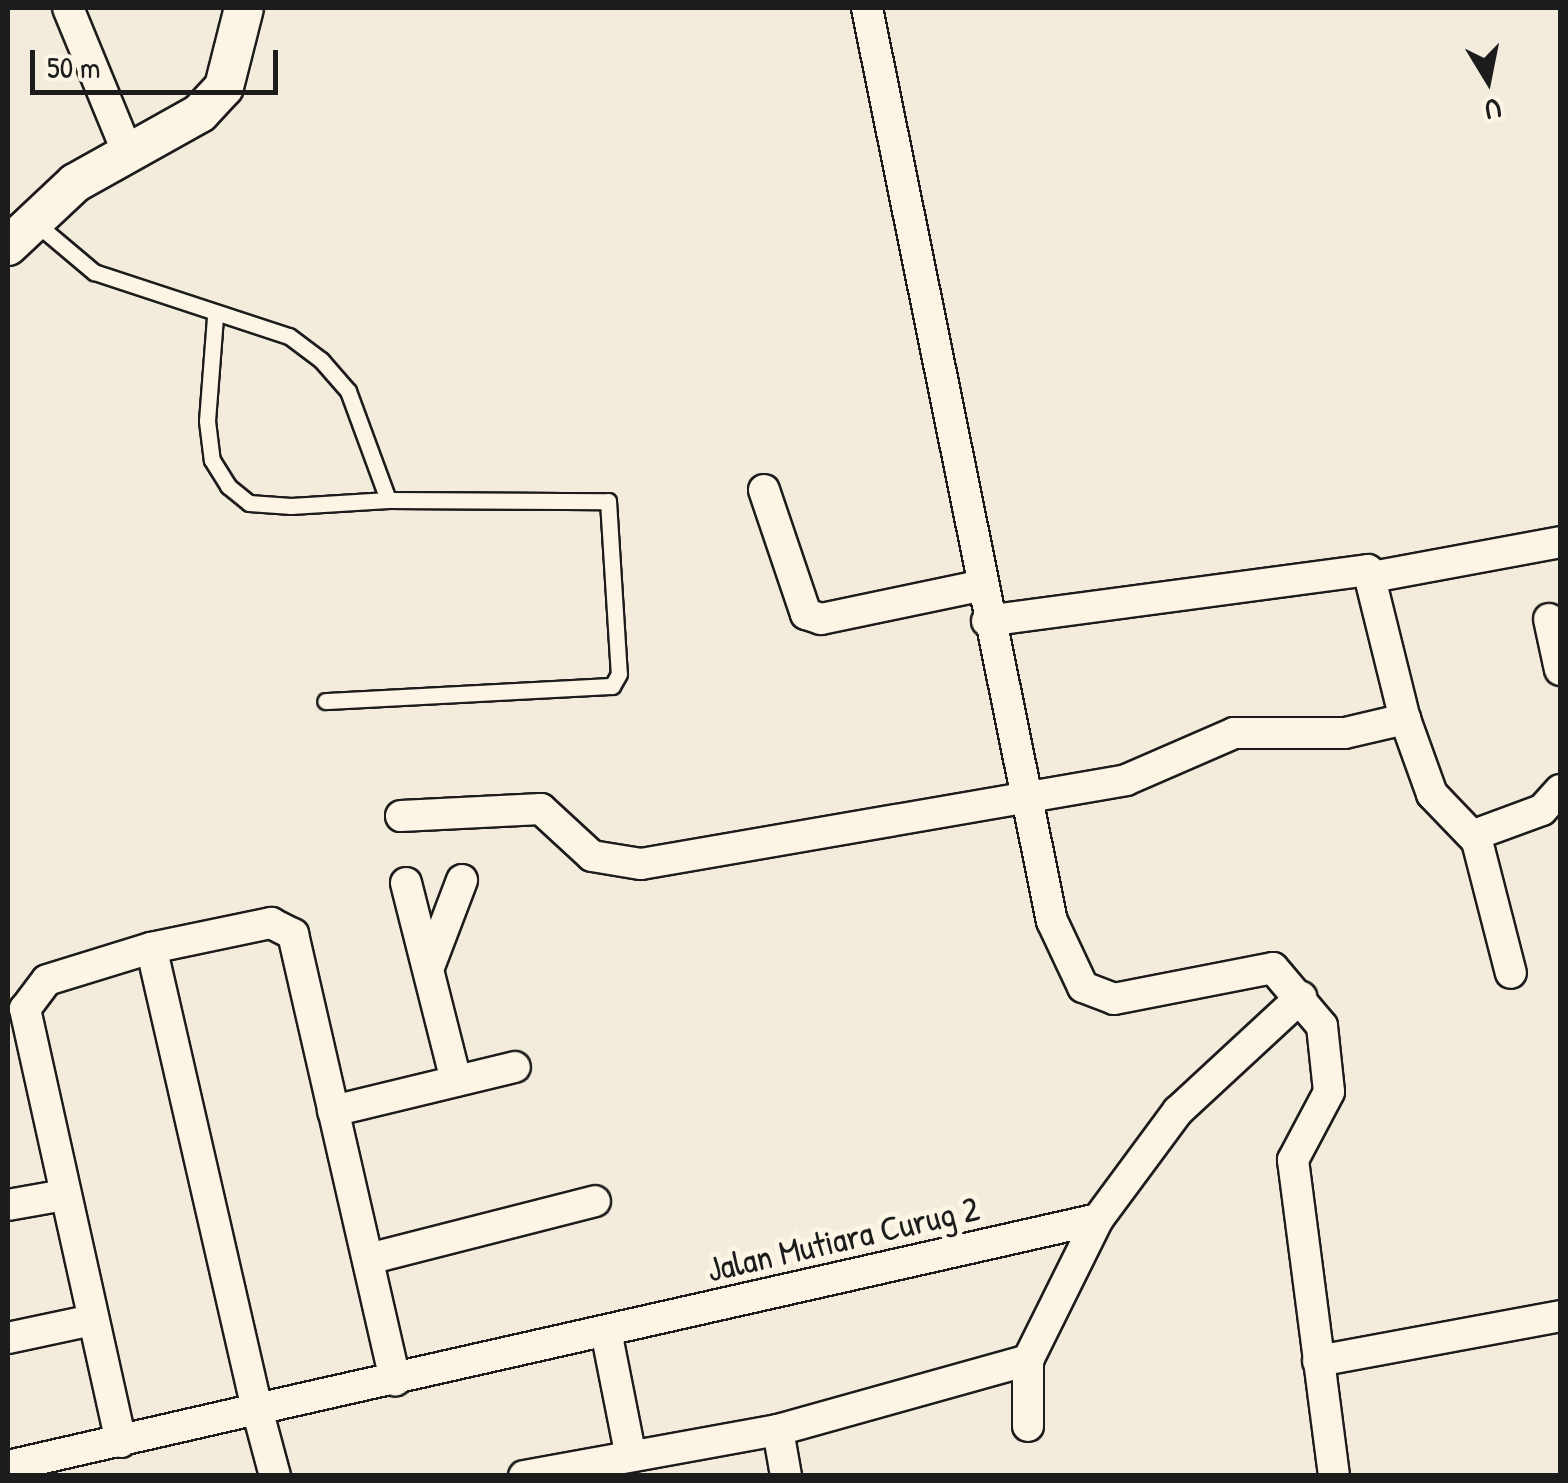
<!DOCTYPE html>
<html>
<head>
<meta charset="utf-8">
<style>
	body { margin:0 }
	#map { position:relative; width:1568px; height:1483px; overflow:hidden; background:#f3ecdd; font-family:"Patrick Hand",sans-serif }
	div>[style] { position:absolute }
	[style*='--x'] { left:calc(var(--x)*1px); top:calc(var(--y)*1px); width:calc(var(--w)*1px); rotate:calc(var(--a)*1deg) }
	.roads { filter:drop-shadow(2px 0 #1c1c1c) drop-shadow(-2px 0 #1c1c1c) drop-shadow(0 2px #1c1c1c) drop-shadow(0 -2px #1c1c1c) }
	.service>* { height:15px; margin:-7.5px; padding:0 7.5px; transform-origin:7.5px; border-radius:7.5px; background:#fcf5e5 }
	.minor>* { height:30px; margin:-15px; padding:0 15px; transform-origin:15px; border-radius:15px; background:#fcf5e5 }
	.tertiary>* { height:38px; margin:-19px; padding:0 19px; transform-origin:19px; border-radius:19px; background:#fcf5e5 }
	span { translate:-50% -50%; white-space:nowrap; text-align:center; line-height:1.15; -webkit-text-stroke:10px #fcf5e5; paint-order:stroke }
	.street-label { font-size:35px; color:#1c1c1c }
	.frame { position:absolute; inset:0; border:10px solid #1c1c1c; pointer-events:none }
	.north { position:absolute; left:1438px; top:30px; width:100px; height:100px; -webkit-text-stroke:8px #fcf5e5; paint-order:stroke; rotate:170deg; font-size:28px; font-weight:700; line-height:40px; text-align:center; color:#1c1c1c }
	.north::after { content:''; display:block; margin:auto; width:35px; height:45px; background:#1c1c1c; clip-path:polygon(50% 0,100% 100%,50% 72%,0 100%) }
	.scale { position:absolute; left:30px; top:50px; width:248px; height:45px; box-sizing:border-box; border:5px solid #1c1c1c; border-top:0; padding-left:12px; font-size:30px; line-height:35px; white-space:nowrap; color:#1c1c1c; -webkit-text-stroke:8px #fcf5e5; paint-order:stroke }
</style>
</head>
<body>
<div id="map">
	<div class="roads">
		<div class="service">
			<i style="--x:37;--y:224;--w:75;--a:40.1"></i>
			<i style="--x:94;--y:272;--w:205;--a:18.2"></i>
			<i style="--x:289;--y:336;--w:40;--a:37"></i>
			<i style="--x:321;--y:360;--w:41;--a:48.9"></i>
			<i style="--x:348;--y:391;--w:116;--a:69.8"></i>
			<i style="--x:388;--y:500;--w:220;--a:0.3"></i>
			<i style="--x:608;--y:501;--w:173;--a:86.4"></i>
			<i style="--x:619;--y:674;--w:14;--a:120"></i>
			<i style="--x:612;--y:686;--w:287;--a:177"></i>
			<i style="--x:215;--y:317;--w:104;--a:94.4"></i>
			<i style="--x:207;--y:421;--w:39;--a:83"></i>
			<i style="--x:212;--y:460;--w:31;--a:58"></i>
			<i style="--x:228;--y:486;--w:27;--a:39"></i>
			<i style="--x:249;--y:503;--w:42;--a:4.1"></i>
			<i style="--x:291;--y:506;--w:97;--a:-3.5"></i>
		</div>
		<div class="minor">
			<i style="--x:68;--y:8;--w:152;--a:67.6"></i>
			<i style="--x:867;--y:8;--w:932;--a:78.55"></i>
			<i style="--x:1052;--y:921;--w:73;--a:64.8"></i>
			<i style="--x:1083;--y:987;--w:33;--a:21"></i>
			<i style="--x:1114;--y:999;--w:162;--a:-11"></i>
			<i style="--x:1273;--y:968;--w:76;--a:49.8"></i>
			<i style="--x:1322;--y:1026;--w:66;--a:83.9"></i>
			<i style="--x:1329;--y:1092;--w:77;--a:117.9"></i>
			<i style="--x:1293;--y:1160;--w:319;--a:82.6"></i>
			<i style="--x:764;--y:490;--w:131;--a:71.3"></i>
			<i style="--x:806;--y:614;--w:16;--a:18"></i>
			<i style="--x:821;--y:619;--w:161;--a:-11.8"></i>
			<i style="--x:1372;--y:577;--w:191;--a:-10.5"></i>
			<i style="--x:1549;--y:619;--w:52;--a:77.8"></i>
			<i style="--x:987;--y:621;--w:384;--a:-7.6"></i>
			<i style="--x:1368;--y:570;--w:154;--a:76.1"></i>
			<i style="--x:1405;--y:719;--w:80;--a:70.2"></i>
			<i style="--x:1432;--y:794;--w:65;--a:46.2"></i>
			<i style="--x:1477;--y:841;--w:136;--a:75.6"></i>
			<i style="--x:401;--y:816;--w:140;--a:-2.9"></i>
			<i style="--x:541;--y:809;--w:69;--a:42.7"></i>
			<i style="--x:592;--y:856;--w:50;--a:9.3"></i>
			<i style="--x:641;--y:864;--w:492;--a:-9.8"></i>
			<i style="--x:1126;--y:780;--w:118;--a:-23.5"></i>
			<i style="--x:1234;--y:733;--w:111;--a:0"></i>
			<i style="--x:1345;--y:733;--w:62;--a:-13.1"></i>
			<i style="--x:1474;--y:835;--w:72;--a:-20.2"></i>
			<i style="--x:1542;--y:810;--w:27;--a:-48"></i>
			<i style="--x:406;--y:883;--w:204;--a:75.8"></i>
			<i style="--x:429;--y:967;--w:93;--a:-69.2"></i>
			<i style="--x:333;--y:1111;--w:187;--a:-13.6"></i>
			<i style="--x:8;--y:1205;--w:58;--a:-10"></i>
			<i style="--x:372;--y:1258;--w:230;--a:-14.3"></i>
			<i style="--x:606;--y:1331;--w:123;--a:78.8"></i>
			<i style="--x:8;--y:1338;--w:87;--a:-12"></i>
			<i style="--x:1318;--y:1361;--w:246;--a:-10.5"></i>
			<i style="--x:1028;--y:1426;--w:66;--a:-90"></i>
			<i style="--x:1028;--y:1360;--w:157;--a:-63.6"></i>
			<i style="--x:1098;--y:1219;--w:134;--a:-53.5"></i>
			<i style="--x:1178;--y:1111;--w:168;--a:-42.8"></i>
			<i style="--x:778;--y:1430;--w:47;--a:80.1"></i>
			<i style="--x:121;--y:1442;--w:444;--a:-102.5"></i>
			<i style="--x:25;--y:1009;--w:36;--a:-53"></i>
			<i style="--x:47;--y:980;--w:109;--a:-17.1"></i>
			<i style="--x:151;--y:948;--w:123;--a:-11.8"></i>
			<i style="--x:271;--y:923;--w:25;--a:27"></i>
			<i style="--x:293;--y:934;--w:458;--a:77.1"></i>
			<i style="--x:8;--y:1466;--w:255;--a:-12.9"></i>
			<i style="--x:257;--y:1409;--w:473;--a:-102.9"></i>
			<i style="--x:275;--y:1476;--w:69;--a:-105"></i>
			<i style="--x:257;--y:1409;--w:862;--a:-12.73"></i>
			<i style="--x:524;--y:1476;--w:258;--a:-10.3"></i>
			<i style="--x:778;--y:1430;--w:260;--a:-15.6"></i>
		</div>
		<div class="tertiary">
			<i style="--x:8;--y:246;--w:92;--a:-43.2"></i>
			<i style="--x:75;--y:183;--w:143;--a:-29.2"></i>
			<i style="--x:200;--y:113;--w:35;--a:-47"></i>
			<i style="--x:224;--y:87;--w:81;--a:-75.8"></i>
		</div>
	</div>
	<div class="street-label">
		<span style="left:843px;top:1239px;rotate:-13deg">Jalan Mutiara Curug 2</span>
	</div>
	<div class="frame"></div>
	<div class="north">U</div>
	<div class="scale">50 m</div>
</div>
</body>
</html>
